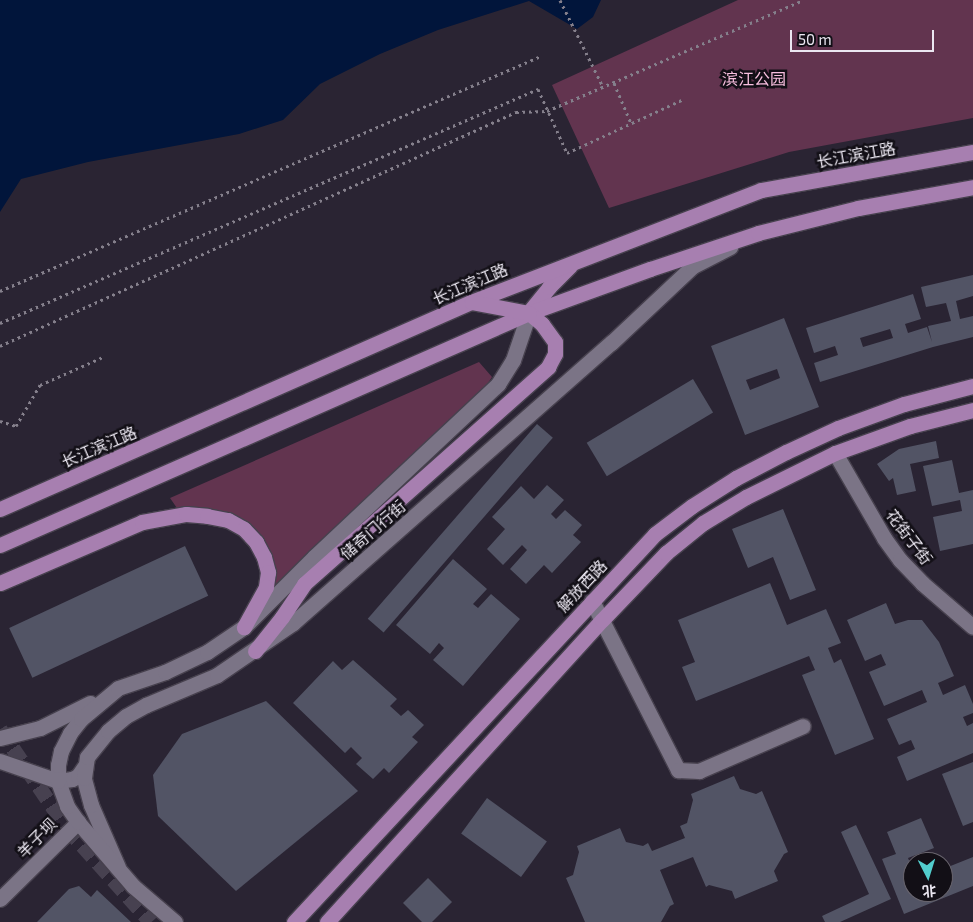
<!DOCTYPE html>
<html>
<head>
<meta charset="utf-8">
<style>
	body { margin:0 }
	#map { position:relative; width:973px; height:922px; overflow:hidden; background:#2a2433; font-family:"Exo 2","Noto Sans SC",sans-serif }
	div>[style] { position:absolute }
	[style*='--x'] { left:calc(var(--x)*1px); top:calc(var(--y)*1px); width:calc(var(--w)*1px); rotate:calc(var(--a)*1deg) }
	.green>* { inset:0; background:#62344f }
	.water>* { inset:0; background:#01153b }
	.building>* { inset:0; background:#525465; transform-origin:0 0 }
	.major-tunnel>* { height:15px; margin-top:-7.5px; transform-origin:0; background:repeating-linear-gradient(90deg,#474150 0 15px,transparent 0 23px) }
	.path>* { height:3px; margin-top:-1.5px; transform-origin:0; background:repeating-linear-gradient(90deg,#85808c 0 2.5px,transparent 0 6.5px) }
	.roads { filter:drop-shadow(1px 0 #47414e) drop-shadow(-1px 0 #47414e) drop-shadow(0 1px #47414e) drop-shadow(0 -1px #47414e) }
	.minor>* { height:15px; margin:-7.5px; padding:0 7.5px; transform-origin:7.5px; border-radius:7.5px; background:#7b7486 }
	.major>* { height:15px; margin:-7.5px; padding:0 7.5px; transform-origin:7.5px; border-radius:7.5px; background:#a77fb0 }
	span { translate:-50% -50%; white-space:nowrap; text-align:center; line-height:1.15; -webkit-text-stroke:5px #120f16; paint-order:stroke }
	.park-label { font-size:16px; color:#f7bede }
	.street-label { font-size:16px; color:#ebe7f1 }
	.north { position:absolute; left:903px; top:852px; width:50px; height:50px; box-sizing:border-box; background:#120f16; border:1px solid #69656e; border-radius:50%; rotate:175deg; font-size:14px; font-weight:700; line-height:20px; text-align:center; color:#ebe7f1 }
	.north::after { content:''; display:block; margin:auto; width:18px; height:22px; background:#52cdcd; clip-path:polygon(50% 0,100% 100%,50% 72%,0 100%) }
	.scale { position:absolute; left:790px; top:30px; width:144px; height:22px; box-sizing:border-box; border:2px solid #ebe7f1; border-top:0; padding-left:6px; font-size:15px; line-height:18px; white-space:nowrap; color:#ebe7f1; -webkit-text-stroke:4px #120f16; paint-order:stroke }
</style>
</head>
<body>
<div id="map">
	<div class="green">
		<i style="clip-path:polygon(738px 0,973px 0,973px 118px,789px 152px,609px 208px,552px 85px)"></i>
		<i style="clip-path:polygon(479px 362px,492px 377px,482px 392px,274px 590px,246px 525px,179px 511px,170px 498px)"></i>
	</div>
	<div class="water">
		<i style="clip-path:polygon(0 0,601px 0,593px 17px,577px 29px,529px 1px,438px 30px,380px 54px,320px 84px,283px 120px,239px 134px,88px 162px,21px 179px,0 212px)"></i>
	</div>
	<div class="building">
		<i style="clip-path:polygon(evenodd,973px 275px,973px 296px,956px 301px,960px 319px,973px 316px,973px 337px,933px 347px,820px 382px,814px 363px,838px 355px,835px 346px,814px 353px,806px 328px,913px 294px,921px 319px,905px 324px,908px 333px,927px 327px,932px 342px,928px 326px,951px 321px,946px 303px,926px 307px,921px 287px,973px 275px,890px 329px,893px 338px,863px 347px,860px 338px,890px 329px)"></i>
		<i style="clip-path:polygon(evenodd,784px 318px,819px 407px,745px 435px,711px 346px,784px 318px,777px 369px,780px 378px,750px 390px,746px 380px,777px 369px)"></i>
		<i style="left:693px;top:379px;width:39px;height:124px;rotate:59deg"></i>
		<i style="left:537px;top:424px;width:21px;height:258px;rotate:41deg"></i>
		<i style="clip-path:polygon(936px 441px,939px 458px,910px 464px,916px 491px,897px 495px,893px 478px,889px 481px,877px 464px,899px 449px)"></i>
		<i style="clip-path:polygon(952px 460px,959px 493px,973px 490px,973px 544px,940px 551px,933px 517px,962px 511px,960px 500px,932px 506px,923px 466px)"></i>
		<i style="clip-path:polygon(547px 485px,564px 500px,551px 514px,556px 519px,565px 510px,582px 525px,573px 535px,581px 542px,552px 573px,544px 565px,526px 584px,510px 569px,527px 550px,522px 545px,503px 565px,487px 549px,505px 529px,492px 517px,521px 486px,534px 499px)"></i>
		<i style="clip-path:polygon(783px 509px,816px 590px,790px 600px,773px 557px,748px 568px,732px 529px)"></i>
		<i style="left:185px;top:546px;width:55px;height:194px;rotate:65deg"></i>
		<i style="clip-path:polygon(453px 559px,487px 589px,473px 604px,478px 608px,491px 594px,520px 619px,463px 686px,433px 660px,444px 648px,439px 643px,430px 654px,396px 625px)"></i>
		<i style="clip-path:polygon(770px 583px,787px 625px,826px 609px,841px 643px,828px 648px,834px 663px,841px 659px,874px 739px,835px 755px,802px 675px,815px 670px,809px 656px,696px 701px,682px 667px,695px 662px,678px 620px)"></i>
		<i style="clip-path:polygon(886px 603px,895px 624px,908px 620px,922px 620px,939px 642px,954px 676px,938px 683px,943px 695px,965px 685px,973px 704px,973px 713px,963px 717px,967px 726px,973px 723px,973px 753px,907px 781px,897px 757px,915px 749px,911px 740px,899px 745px,887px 719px,927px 702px,922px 690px,884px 706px,869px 672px,886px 665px,881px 654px,865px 661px,847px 620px)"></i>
		<i style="clip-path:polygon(353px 660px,397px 699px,390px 706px,401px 716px,408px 710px,424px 725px,412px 737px,418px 742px,389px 773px,384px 768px,373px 779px,356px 764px,362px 758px,351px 747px,345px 753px,293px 703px,333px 661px,342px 670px)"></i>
		<i style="clip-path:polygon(266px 701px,358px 791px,236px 891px,158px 816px,153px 775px,182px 734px)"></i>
		<i style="clip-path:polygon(973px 762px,973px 822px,963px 826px,942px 774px)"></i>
		<i style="clip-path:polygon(734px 776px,740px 789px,756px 794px,762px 791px,788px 852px,784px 854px,774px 871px,778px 881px,735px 899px,732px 891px,709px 885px,706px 887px,693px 857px,660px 870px,674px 904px,670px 906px,661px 922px,585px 922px,566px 878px,573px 875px,579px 852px,577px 846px,620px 828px,626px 842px,643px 846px,648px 843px,652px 851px,685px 838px,680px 826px,687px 823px,693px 800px,691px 794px)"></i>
		<i style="left:487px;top:798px;width:74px;height:44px;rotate:36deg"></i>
		<i style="clip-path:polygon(921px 818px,934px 848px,908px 858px,913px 870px,913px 892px,943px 892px,943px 869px,973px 857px,973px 886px,904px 914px,882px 859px,896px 854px,887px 832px)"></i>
		<i style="clip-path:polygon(856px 825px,891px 899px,840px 922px,825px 922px,822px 916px,869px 894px,841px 832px)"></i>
		<i style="clip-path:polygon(428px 878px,452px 902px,432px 922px,422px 922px,403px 903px)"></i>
		<i style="clip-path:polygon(79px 886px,91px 897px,97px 890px,131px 922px,37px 922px,69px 889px)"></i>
	</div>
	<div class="major-tunnel">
		<i style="--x:0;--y:729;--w:120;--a:55.9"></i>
		<i style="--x:67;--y:828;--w:126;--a:48.2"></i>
	</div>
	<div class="path">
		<i style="--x:560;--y:0;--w:97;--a:63.7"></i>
		<i style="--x:614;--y:83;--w:43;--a:67"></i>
		<i style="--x:0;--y:291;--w:590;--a:-23.48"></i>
		<i style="--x:0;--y:323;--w:587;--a:-23.51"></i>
		<i style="--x:538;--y:89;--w:70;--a:65.6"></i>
		<i style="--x:567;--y:153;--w:129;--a:-24.8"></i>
		<i style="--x:0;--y:346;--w:567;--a:-24.39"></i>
		<i style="--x:516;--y:112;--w:31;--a:-2"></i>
		<i style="--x:547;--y:111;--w:279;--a:-23.4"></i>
		<i style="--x:0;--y:421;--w:17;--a:17"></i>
		<i style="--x:16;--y:426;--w:48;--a:-59.7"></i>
		<i style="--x:40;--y:385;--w:71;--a:-24"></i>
	</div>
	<div class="roads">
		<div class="minor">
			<i style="--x:835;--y:453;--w:98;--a:60"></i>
			<i style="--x:884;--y:538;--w:27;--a:54"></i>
			<i style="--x:900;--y:560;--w:32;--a:46"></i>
			<i style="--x:922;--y:583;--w:67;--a:40.8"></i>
			<i style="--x:592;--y:601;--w:190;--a:63"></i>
			<i style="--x:678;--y:770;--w:21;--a:3"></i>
			<i style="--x:699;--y:771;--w:113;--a:-23.4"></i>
			<i style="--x:0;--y:738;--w:41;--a:-14"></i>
			<i style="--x:40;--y:728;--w:56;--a:-26.6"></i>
			<i style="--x:0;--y:761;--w:61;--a:19"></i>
			<i style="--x:58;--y:781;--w:14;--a:-8"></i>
			<i style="--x:72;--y:779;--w:7;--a:-27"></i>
			<i style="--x:78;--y:776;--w:11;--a:-56"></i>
			<i style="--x:118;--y:867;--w:68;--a:-113.5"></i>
			<i style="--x:91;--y:805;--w:28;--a:-105"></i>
			<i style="--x:84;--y:778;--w:21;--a:-82"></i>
			<i style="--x:87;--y:757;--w:33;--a:-51"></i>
			<i style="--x:108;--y:731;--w:23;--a:-40"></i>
			<i style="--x:126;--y:716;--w:23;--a:-29"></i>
			<i style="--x:146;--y:705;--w:77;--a:-22.9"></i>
			<i style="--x:217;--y:675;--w:92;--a:-34.4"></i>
			<i style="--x:293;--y:623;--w:424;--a:-41.4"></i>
			<i style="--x:611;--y:343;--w:112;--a:-43.2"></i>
			<i style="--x:693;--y:266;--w:42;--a:-27.2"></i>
			<i style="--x:0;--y:899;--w:110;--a:-44.6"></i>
			<i style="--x:175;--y:922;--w:55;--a:-139.4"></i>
			<i style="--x:133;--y:886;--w:84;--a:-130.7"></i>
			<i style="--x:78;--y:822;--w:19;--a:-125"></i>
			<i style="--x:67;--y:806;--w:27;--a:-110"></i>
			<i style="--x:58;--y:781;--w:16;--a:-90"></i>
			<i style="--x:58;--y:765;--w:14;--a:-78"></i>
			<i style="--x:61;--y:751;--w:20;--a:-63"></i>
			<i style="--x:70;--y:733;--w:18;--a:-52"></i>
			<i style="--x:81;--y:719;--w:48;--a:-40"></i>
			<i style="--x:118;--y:688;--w:50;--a:-18.8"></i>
			<i style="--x:165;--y:672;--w:47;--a:-25.5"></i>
			<i style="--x:207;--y:652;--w:45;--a:-34"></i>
			<i style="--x:244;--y:627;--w:99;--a:-45"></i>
			<i style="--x:314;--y:557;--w:253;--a:-43.2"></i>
			<i style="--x:498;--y:384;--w:28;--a:-58"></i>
			<i style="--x:513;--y:360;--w:50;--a:-71.2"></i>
		</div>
		<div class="major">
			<i style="--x:529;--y:312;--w:32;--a:-51"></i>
			<i style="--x:549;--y:287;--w:30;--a:-45"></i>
			<i style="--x:0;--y:509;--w:514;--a:-23.73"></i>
			<i style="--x:471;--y:302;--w:311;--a:-21.1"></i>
			<i style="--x:761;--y:190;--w:215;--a:-10.2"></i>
			<i style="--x:0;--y:545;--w:578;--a:-23.68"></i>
			<i style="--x:529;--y:313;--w:129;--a:-20"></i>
			<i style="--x:650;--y:269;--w:114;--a:-18.4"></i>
			<i style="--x:758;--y:233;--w:103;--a:-14"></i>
			<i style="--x:858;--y:208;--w:117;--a:-10.3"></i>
			<i style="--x:0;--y:583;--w:155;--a:-23.2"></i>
			<i style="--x:142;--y:522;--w:45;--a:-10.3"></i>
			<i style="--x:186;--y:514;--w:21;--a:5"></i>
			<i style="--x:207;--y:516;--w:21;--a:11"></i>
			<i style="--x:228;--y:520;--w:18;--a:29"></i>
			<i style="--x:244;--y:529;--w:18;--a:47"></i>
			<i style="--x:256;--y:542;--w:17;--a:62"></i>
			<i style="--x:264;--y:557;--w:16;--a:75"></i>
			<i style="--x:268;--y:572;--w:15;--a:98"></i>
			<i style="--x:266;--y:587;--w:46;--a:118.8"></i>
			<i style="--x:255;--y:651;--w:43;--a:-51.5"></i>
			<i style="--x:282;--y:617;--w:40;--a:-56"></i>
			<i style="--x:304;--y:584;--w:327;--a:-41.6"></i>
			<i style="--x:548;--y:367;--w:15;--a:-62"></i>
			<i style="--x:555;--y:354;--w:12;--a:-90"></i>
			<i style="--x:555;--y:342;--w:22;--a:-126"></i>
			<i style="--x:542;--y:324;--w:17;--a:-140"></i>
			<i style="--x:529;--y:313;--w:58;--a:-169.1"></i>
			<i style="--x:294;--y:922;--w:530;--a:-47.06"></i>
			<i style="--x:655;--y:534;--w:46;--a:-37.1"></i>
			<i style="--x:692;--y:506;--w:52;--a:-32.5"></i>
			<i style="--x:736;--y:478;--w:56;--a:-27.5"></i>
			<i style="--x:786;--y:452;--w:57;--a:-24.8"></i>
			<i style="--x:838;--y:428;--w:70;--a:-20"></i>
			<i style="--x:904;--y:404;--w:71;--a:-14.6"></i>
			<i style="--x:327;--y:922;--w:408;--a:-47.7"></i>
			<i style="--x:602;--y:620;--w:93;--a:-46.3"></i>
			<i style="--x:666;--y:553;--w:48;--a:-39"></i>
			<i style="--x:703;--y:523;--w:50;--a:-31.2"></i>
			<i style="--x:746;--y:497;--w:99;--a:-26.3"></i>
			<i style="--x:835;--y:453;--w:80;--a:-19.8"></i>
			<i style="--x:910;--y:426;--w:65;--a:-14.3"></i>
		</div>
	</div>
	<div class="park-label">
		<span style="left:754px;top:79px">滨江公园</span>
	</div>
	<div class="street-label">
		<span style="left:856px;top:155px;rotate:-10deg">长江滨江路</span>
		<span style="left:470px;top:284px;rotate:-23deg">长江滨江路</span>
		<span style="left:99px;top:447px;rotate:-23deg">长江滨江路</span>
		<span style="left:373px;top:530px;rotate:-41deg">储奇门行街</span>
		<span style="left:909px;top:537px;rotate:53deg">花街子街</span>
		<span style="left:582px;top:586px;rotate:-47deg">解放西路</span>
		<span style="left:37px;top:838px;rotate:-45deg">羊子坝</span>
	</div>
	<div class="north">北</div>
	<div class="scale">50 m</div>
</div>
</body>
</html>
